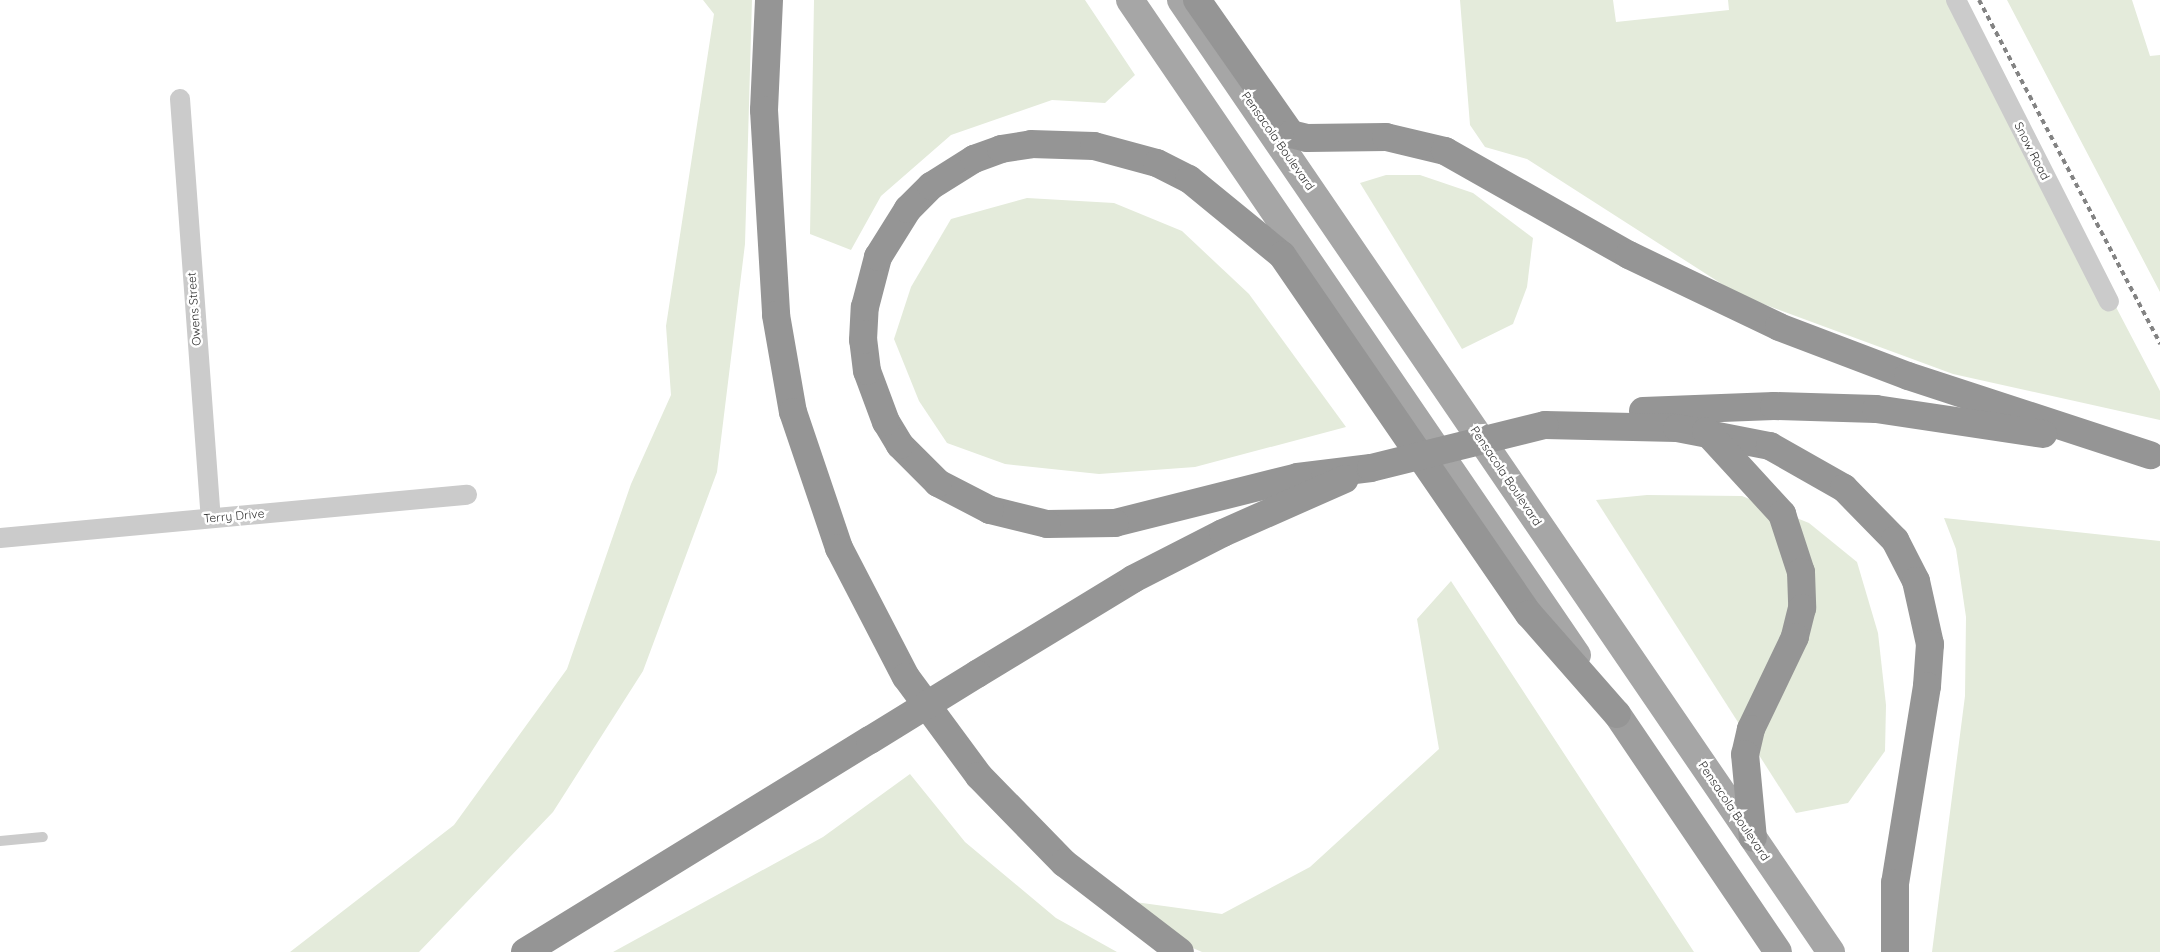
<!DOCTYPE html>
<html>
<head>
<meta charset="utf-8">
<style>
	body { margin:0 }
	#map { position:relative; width:2160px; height:952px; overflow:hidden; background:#fff; font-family:Quicksand,sans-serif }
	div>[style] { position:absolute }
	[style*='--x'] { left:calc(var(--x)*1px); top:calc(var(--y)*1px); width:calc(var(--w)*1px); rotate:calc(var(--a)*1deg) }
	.green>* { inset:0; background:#e4ebdb }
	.service>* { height:10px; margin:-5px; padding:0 5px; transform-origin:5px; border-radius:5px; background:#cbcbcb }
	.minor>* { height:20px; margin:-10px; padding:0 10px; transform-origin:10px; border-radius:10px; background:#cbcbcb }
	.primary>* { height:28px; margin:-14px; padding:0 14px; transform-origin:14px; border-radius:14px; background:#a6a6a6 }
	.trunk>* { height:28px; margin:-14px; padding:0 14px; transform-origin:14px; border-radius:14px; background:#9e9e9e }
	.motorway>* { height:28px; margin:-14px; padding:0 14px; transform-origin:14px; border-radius:14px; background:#959595 }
	.rail>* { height:4px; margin-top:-2px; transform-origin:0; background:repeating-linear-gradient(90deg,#838383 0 5px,transparent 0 9px) }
	.motorway-bridge>* { height:28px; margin:-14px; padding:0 14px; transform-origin:14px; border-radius:14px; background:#959595 }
	span { translate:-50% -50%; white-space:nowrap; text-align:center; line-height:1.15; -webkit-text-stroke:5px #fff; paint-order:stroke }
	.street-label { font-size:12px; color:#2e2e2e }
</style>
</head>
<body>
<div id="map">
	<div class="green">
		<i style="clip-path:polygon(703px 0,752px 0,745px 244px,717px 472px,643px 671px,553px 812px,419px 952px,290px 952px,454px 825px,567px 669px,631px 484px,671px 395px,666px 326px,714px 14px)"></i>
		<i style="clip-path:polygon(814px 0,1085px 0,1135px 75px,1105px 103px,1052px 100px,951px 135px,881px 196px,851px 250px,810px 234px)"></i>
		<i style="clip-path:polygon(1460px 0,1613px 0,1616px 22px,1729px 10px,1728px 0,1955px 0,2160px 391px,2160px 420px,1953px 374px,1739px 295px,1527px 159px,1485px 147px,1470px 125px)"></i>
		<i style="clip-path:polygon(2007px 0,2132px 0,2150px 56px,2160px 55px,2160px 292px)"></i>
		<i style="clip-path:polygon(1386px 175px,1420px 175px,1473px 193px,1533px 238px,1527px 287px,1513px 324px,1462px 349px,1360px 183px)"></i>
		<i style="clip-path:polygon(1027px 198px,1114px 203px,1182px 231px,1249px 294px,1346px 427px,1195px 467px,1099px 474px,1005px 464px,947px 443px,919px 401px,894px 339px,911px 287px,951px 219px)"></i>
		<i style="clip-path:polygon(1647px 495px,1742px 496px,1809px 523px,1857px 562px,1878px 633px,1886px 705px,1885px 751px,1848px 803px,1796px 813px,1596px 500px)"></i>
		<i style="clip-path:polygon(1944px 518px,2160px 541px,2160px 952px,1932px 952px,1965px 696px,1966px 617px,1956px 549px)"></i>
		<i style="clip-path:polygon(1451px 581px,1694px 952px,1202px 952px,1186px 945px,1135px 902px,1222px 914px,1310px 867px,1439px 749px,1417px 619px)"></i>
		<i style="clip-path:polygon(910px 774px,965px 842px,1056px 918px,1117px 952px,613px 952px,823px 837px)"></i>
	</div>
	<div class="service">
		<i style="--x:0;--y:841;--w:43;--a:-5.3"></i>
	</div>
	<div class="minor">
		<i style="--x:1956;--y:0;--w:338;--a:63.1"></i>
		<i style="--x:180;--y:99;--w:420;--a:85.8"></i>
		<i style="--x:0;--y:538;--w:469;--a:-5.3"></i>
	</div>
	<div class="primary">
		<i style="--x:1130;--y:0;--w:793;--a:55.69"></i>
		<i style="--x:1181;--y:0;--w:1153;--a:55.68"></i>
	</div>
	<div class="trunk">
		<i style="--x:1617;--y:714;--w:287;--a:55.9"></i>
	</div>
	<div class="motorway">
		<i style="--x:769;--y:0;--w:110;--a:92.6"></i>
		<i style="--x:764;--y:110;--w:205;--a:86.6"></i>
		<i style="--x:776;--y:315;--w:98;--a:80.1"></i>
		<i style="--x:793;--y:412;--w:144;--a:71.3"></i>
		<i style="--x:839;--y:548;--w:145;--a:62.6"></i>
		<i style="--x:906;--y:677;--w:123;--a:53.6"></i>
		<i style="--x:979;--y:776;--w:122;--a:45.7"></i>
		<i style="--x:1064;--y:863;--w:146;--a:37.5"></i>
		<i style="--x:1197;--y:0;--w:164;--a:55"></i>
		<i style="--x:1291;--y:134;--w:16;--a:14"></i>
		<i style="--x:1307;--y:138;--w:79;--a:-0.7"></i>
		<i style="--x:1386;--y:137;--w:61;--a:13.3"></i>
		<i style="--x:1445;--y:151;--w:211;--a:29.5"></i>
		<i style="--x:1629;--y:255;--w:166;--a:25.6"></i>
		<i style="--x:1779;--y:327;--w:138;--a:20.8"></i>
		<i style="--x:1908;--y:376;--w:255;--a:18.1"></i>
		<i style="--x:1643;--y:411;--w:131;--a:-2.2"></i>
		<i style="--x:1774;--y:406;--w:102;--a:1.7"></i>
		<i style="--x:1876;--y:409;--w:169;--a:8.5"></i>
		<i style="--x:1545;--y:425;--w:132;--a:1.3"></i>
		<i style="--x:1677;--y:428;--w:95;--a:11"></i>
		<i style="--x:1770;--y:446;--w:85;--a:29.6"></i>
		<i style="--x:1844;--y:488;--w:73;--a:45.6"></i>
		<i style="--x:1895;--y:540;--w:46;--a:62.9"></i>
		<i style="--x:1916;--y:581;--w:65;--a:77.5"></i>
		<i style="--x:1930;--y:644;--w:42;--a:94.1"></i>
		<i style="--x:1927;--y:686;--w:200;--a:99.2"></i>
		<i style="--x:1895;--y:883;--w:69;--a:90"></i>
		<i style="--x:1706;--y:431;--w:113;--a:47.5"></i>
		<i style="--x:1782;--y:514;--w:61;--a:71.9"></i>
		<i style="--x:1801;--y:572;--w:36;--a:88"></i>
		<i style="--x:1802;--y:608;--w:30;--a:104"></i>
		<i style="--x:1795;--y:637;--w:102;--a:115.6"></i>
		<i style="--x:1751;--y:729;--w:26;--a:103"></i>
		<i style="--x:1745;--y:754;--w:84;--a:84.6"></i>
		<i style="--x:1371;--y:468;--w:74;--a:173"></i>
		<i style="--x:1298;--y:477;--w:189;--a:165.9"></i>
		<i style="--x:1115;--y:523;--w:68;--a:179.2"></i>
		<i style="--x:1047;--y:524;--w:59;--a:-166.2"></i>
		<i style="--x:990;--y:510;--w:59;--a:-152.6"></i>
		<i style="--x:938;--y:483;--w:54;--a:-135"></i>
		<i style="--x:900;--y:445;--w:27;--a:-121"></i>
		<i style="--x:886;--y:422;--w:54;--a:-110.4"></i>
		<i style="--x:867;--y:371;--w:31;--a:-97"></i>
		<i style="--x:863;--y:340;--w:33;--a:-87"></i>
		<i style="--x:865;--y:307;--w:52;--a:-75.4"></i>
		<i style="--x:878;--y:257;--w:57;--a:-58"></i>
		<i style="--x:908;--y:209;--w:33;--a:-45"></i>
		<i style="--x:931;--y:186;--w:51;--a:-32.1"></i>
		<i style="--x:974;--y:159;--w:29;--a:-20"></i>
		<i style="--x:1001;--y:149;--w:30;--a:-9"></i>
		<i style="--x:1031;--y:144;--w:63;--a:1.8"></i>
		<i style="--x:1094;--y:146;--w:65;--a:15.1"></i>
		<i style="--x:1157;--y:163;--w:36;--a:27"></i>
		<i style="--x:1189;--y:179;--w:120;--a:39.3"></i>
		<i style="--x:1282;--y:255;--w:436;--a:55.5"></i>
		<i style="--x:1529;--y:614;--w:133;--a:48.7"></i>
		<i style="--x:977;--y:674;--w:183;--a:-31.3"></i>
		<i style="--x:1133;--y:579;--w:101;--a:-27.1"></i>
		<i style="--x:1223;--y:533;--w:133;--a:-23.9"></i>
		<i style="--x:525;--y:952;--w:405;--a:-31.6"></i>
	</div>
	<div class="rail">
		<i style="--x:1979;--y:0;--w:389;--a:62.2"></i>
	</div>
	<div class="motorway-bridge">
		<i style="--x:1371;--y:468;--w:179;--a:-13.9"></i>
		<i style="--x:870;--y:740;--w:126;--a:-31.7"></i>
	</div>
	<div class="street-label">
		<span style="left:1278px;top:141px;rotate:55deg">Pensacola Boulevard</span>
		<span style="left:2032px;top:151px;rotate:63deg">Snow Road</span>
		<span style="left:194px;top:309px;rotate:-94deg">Owens Street</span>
		<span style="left:1506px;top:476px;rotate:56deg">Pensacola Boulevard</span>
		<span style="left:234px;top:516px;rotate:-5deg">Terry Drive</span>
		<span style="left:1734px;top:811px;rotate:56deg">Pensacola Boulevard</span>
	</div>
</div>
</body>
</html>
